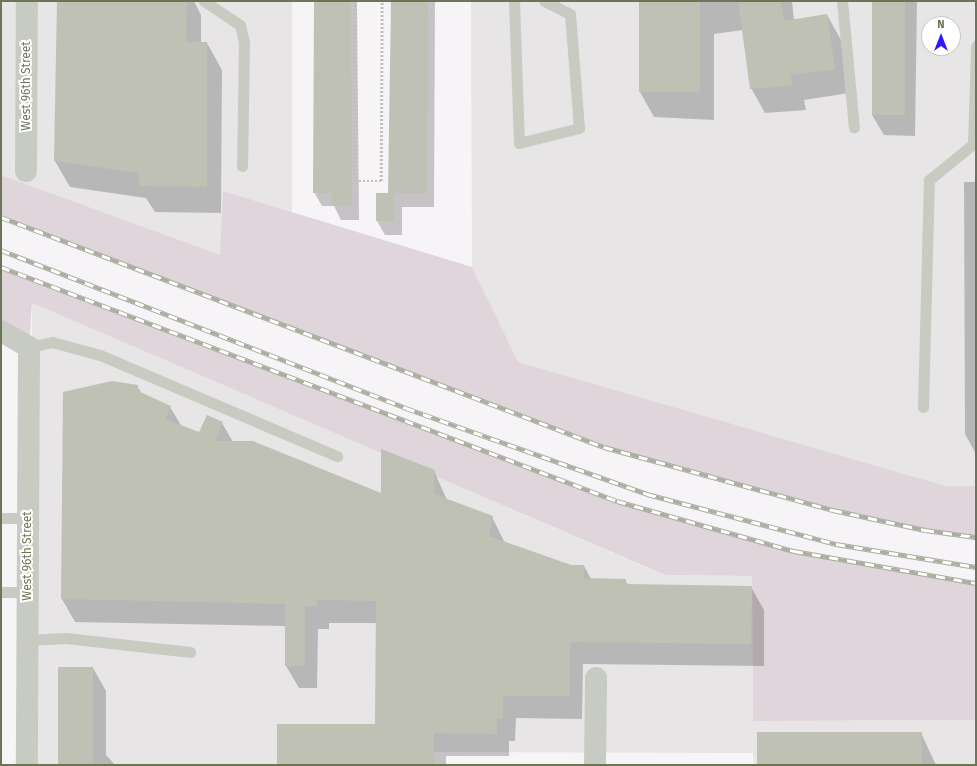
<!DOCTYPE html>
<html>
<head>
<meta charset="utf-8">
<style>
	body { margin:0 }
	#map { position:relative; width:977px; height:766px; overflow:hidden; background:#f7f4f8; font-family:"Fira Sans",sans-serif }
	div>[style] { position:absolute }
	[style*='--x'] { left:calc(var(--x)*1px); top:calc(var(--y)*1px); width:calc(var(--w)*1px); rotate:calc(var(--a)*1deg) }
	.built>* { inset:0; background:#e7e5e5 }
	.green>* { inset:0; background:#e0d5da }
	.shadow>* { inset:0; background:#0003 }
	.building>* { inset:0; background:#bec1b4; transform-origin:0 0 }
	.path>* { height:2.5px; margin-top:-1.25px; transform-origin:0; background:repeating-linear-gradient(90deg,#bdbfb8 0 2px,transparent 0 4px) }
	.lane>* { height:11px; margin:-5.5px; padding:0 5.5px; transform-origin:5.5px; border-radius:5.5px; background:#c8cbc2 }
	.street>* { height:22px; margin:-11px; padding:0 11px; transform-origin:11px; border-radius:11px; background:#c8cbc2 }
	.rail>* { height:4.5px; margin-top:-2.25px; transform-origin:0; background:repeating-linear-gradient(90deg,#fff 0 9px,#a9ae9e 0 18px); box-sizing:border-box; border-block:1px solid #a9ae9e }
	span { translate:-50% -50%; white-space:nowrap; text-align:center; line-height:1.15; -webkit-text-stroke:4px #fff; paint-order:stroke }
	.street-label { font-size:12px; color:#6c7657 }
	.frame { position:absolute; inset:0; border:2px solid #6c7657; pointer-events:none }
	.north { position:absolute; left:921px; top:16px; width:40px; height:40px; box-sizing:border-box; background:#fff; border:1px solid #c4c8bc; border-radius:50%; rotate:0deg; font-size:11px; font-weight:700; line-height:16px; text-align:center; color:#6c7657 }
	.north::after { content:''; display:block; margin:auto; width:14px; height:18px; background:#3217f5; clip-path:polygon(50% 0,100% 100%,50% 72%,0 100%) }
</style>
</head>
<body>
<div id="map">
	<div class="built">
		<i style="clip-path:polygon(1px 1px,292px 1px,292px 212px,223px 191px,221px 256px,1px 175px)"></i>
		<i style="clip-path:polygon(evenodd,471px 1px,976px 1px,976px 486px,946px 486px,517px 362px,472px 267px,471px 1px,929px 24px,953px 24px,953px 48px,929px 48px,929px 24px)"></i>
		<i style="clip-path:polygon(32px 303px,664px 575px,752px 576px,753px 721px,976px 720px,976px 765px,754px 765px,753px 753px,433px 752px,433px 765px,27px 765px)"></i>
	</div>
	<div class="green">
		<i style="clip-path:polygon(1px 175px,220px 255px,223px 191px,472px 267px,518px 362px,946px 486px,976px 486px,976px 537px,925px 530px,833px 510px,604px 447px,1px 217px)"></i>
		<i style="clip-path:polygon(1px 267px,617px 501px,794px 551px,976px 583px,976px 720px,753px 721px,752px 576px,665px 575px,32px 303px,29px 347px,1px 331px)"></i>
	</div>
	<div class="shadow">
		<i style="clip-path:polygon(58px 1px,194px 1px,201px 15px,201px 43px,207px 43px,222px 70px,221px 213px,155px 212px,146px 198px,70px 187px,55px 161px)"></i>
		<i style="clip-path:polygon(315px 1px,357px 1px,359px 220px,341px 220px,334px 206px,322px 206px,314px 192px)"></i>
		<i style="clip-path:polygon(393px 1px,435px 1px,434px 207px,402px 207px,402px 235px,385px 235px,377px 221px,389px 194px)"></i>
		<i style="clip-path:polygon(641px 1px,792px 1px,794px 20px,827px 15px,841px 40px,849px 93px,804px 100px,806px 110px,765px 113px,751px 88px,743px 30px,714px 34px,714px 120px,654px 117px,640px 92px)"></i>
		<i style="clip-path:polygon(873px 1px,917px 1px,915px 136px,884px 135px,872px 115px)"></i>
		<i style="clip-path:polygon(964px 182px,976px 182px,976px 454px,965px 434px)"></i>
		<i style="clip-path:polygon(137px 386px,142px 394px,170px 407px,182px 427px,199px 434px,222px 423px,233px 442px,382px 494px,434px 471px,447px 500px,492px 517px,505px 543px,571px 566px,584px 566px,591px 579px,625px 580px,629px 586px,751px 587px,764px 610px,764px 666px,583px 664px,582px 719px,516px 718px,515px 741px,509px 741px,509px 756px,446px 756px,446px 765px,278px 765px,376px 725px,376px 623px,329px 623px,329px 629px,318px 629px,317px 688px,299px 688px,286px 666px,286px 626px,75px 622px,62px 599px,64px 392px)"></i>
		<i style="clip-path:polygon(93px 668px,106px 691px,106px 755px,115px 765px,59px 765px)"></i>
		<i style="clip-path:polygon(921px 733px,936px 765px,758px 765px)"></i>
	</div>
	<div class="building">
		<i style="clip-path:polygon(57px 1px,187px 1px,186px 42px,207px 42px,207px 187px,139px 186px,139px 173px,54px 161px)"></i>
		<i style="clip-path:polygon(314px 1px,351px 1px,352px 206px,332px 206px,332px 193px,313px 193px)"></i>
		<i style="clip-path:polygon(391px 1px,428px 1px,427px 193px,394px 193px,394px 221px,376px 221px,376px 193px,388px 193px)"></i>
		<i style="left:639px;top:1px;width:61px;height:91px"></i>
		<i style="clip-path:polygon(738px 1px,781px 1px,784px 21px,827px 14px,835px 69px,791px 75px,792px 85px,750px 89px)"></i>
		<i style="left:872px;top:1px;width:33px;height:114px"></i>
		<i style="clip-path:polygon(112px 381px,138px 385px,138px 391px,171px 406px,165px 419px,199px 432px,207px 415px,223px 422px,215px 441px,253px 441px,381px 493px,381px 449px,435px 470px,434px 494px,493px 516px,489px 536px,571px 565px,584px 565px,584px 578px,626px 579px,626px 584px,752px 586px,751px 644px,570px 642px,570px 696px,503px 696px,503px 719px,497px 718px,497px 734px,434px 733px,434px 765px,277px 765px,277px 724px,375px 724px,376px 601px,317px 600px,317px 606px,305px 606px,305px 666px,285px 666px,285px 604px,61px 599px,63px 392px)"></i>
		<i style="left:58px;top:667px;width:35px;height:98px"></i>
		<i style="left:922px;top:732px;width:33px;height:165px;rotate:90deg"></i>
	</div>
	<div class="path">
		<i style="--x:355;--y:1;--w:180;--a:90"></i>
		<i style="--x:355;--y:181;--w:26;--a:0"></i>
		<i style="--x:381;--y:181;--w:180;--a:-89.7"></i>
	</div>
	<div class="lane">
		<i style="--x:204;--y:1;--w:43;--a:33.7"></i>
		<i style="--x:240;--y:25;--w:17;--a:77"></i>
		<i style="--x:244;--y:42;--w:124;--a:90.9"></i>
		<i style="--x:514;--y:1;--w:142;--a:88"></i>
		<i style="--x:519;--y:143;--w:62;--a:-14"></i>
		<i style="--x:579;--y:128;--w:114;--a:-94.5"></i>
		<i style="--x:570;--y:14;--w:29;--a:-153"></i>
		<i style="--x:842;--y:1;--w:127;--a:84.6"></i>
		<i style="--x:29;--y:347;--w:24;--a:-12"></i>
		<i style="--x:52;--y:342;--w:50;--a:15.2"></i>
		<i style="--x:100;--y:355;--w:258;--a:23.1"></i>
		<i style="--x:923;--y:407;--w:227;--a:-88.5"></i>
		<i style="--x:929;--y:180;--w:57;--a:-39.3"></i>
		<i style="--x:973;--y:144;--w:98;--a:-88.2"></i>
		<i style="--x:1;--y:518;--w:27;--a:0"></i>
		<i style="--x:1;--y:592;--w:27;--a:0"></i>
		<i style="--x:27;--y:640;--w:39;--a:-3"></i>
		<i style="--x:66;--y:638;--w:125;--a:6.4"></i>
	</div>
	<div class="street">
		<i style="--x:26;--y:171;--w:170;--a:-89.7"></i>
		<i style="--x:1;--y:331;--w:32;--a:30"></i>
		<i style="--x:29;--y:347;--w:418;--a:90.3"></i>
		<i style="--x:595;--y:765;--w:87;--a:-89.3"></i>
	</div>
	<div class="rail">
		<i style="--x:1;--y:217;--w:645;--a:20.88"></i>
		<i style="--x:604;--y:447;--w:238;--a:15.4"></i>
		<i style="--x:833;--y:510;--w:94;--a:12.3"></i>
		<i style="--x:925;--y:530;--w:51;--a:7.8"></i>
		<i style="--x:1;--y:250;--w:435;--a:21.3"></i>
		<i style="--x:406;--y:408;--w:256;--a:19.6"></i>
		<i style="--x:647;--y:494;--w:196;--a:14.8"></i>
		<i style="--x:836;--y:544;--w:142;--a:9.3"></i>
		<i style="--x:1;--y:267;--w:659;--a:20.8"></i>
		<i style="--x:617;--y:501;--w:184;--a:15.8"></i>
		<i style="--x:794;--y:551;--w:185;--a:10"></i>
	</div>
	<div class="street-label">
		<span style="left:27px;top:86px;rotate:-90deg">West 96th Street</span>
		<span style="left:28px;top:556px;rotate:-90deg">West 96th Street</span>
	</div>
	<div class="frame"></div>
	<div class="north">N</div>
</div>
</body>
</html>
